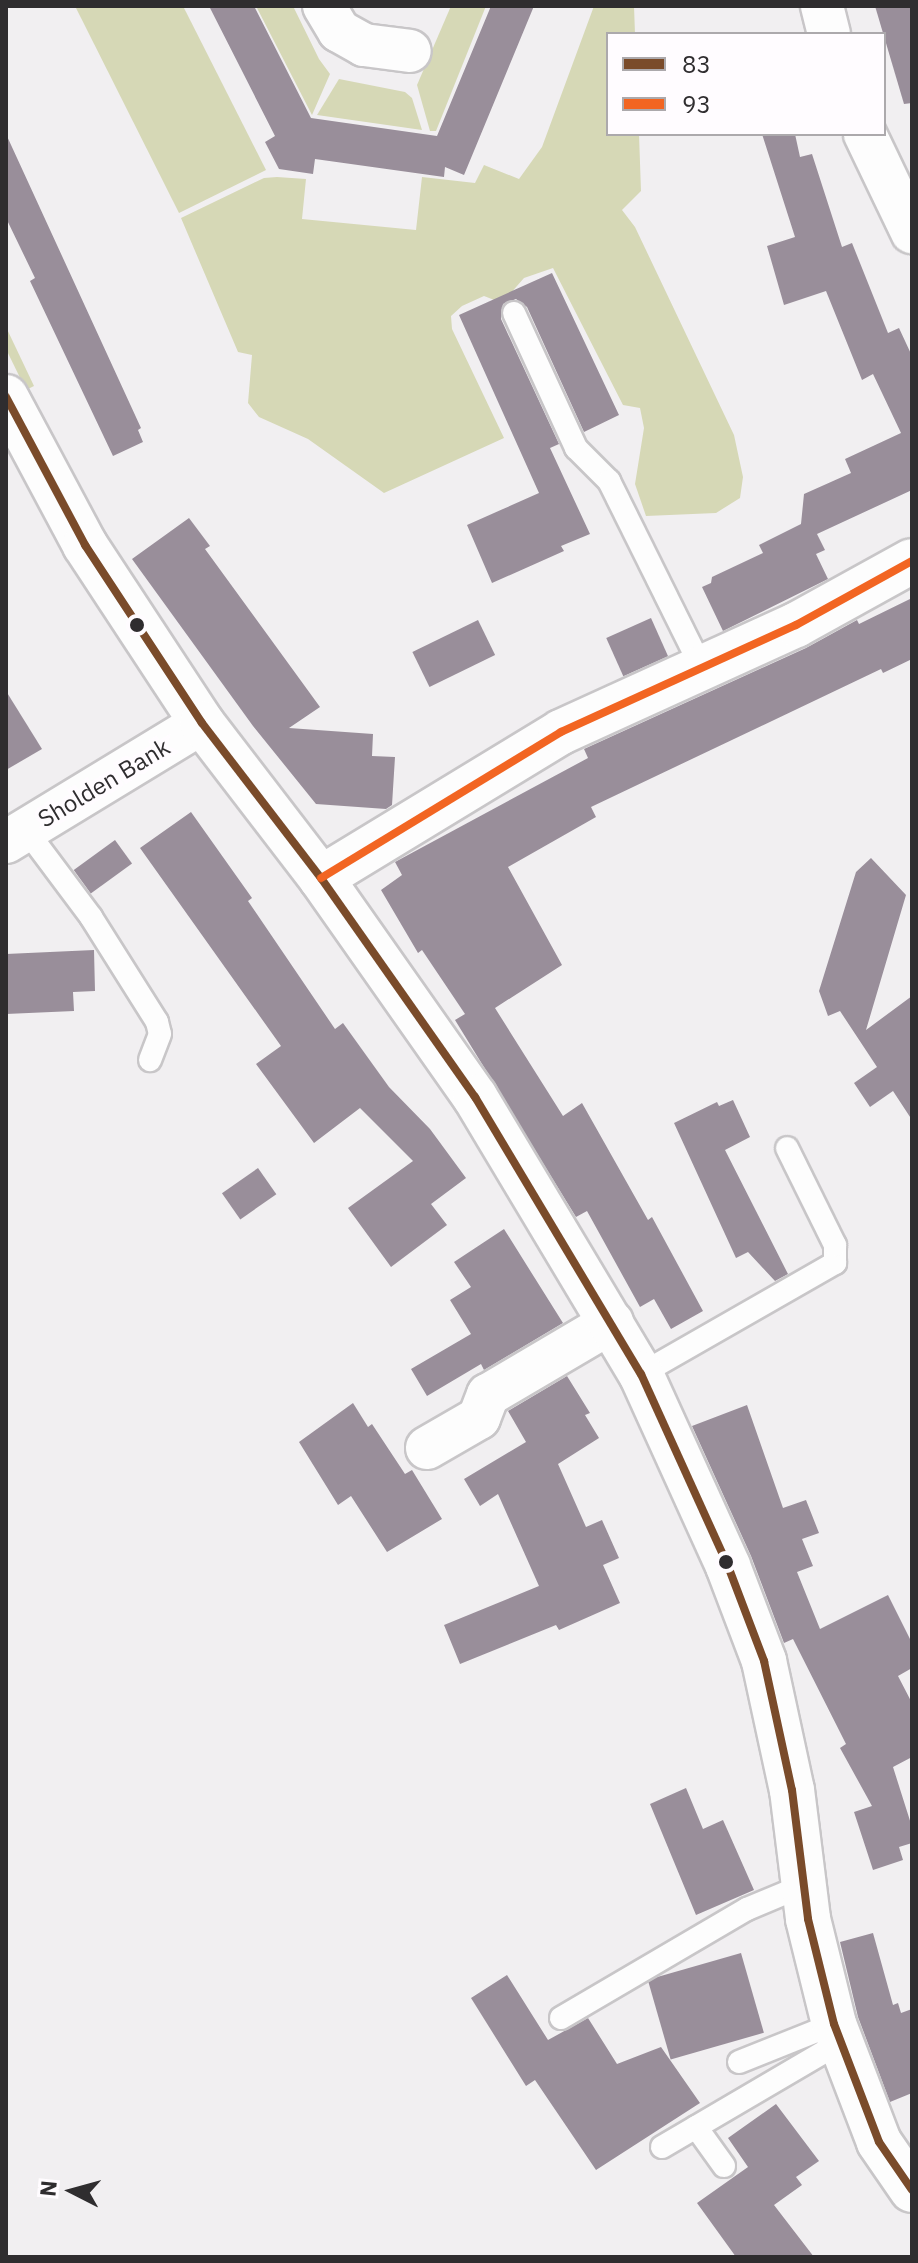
<!DOCTYPE html>
<html>
<head>
<meta charset="utf-8">
<style>
	body { margin:0 }
	#map { position:relative; width:918px; height:2263px; overflow:hidden; background:#f1eff1; font-family:"IBM Plex Sans",sans-serif }
	div>[style] { position:absolute }
	[style*='--x'] { left:calc(var(--x)*1px); top:calc(var(--y)*1px); width:calc(var(--w)*1px); rotate:calc(var(--a)*1deg) }
	.green>* { inset:0; background:#d6d8b6 }
	.building>* { inset:0; background:#998e9a; transform-origin:0 0 }
	.roads { filter:drop-shadow(2px 0 #c8c6c8) drop-shadow(-2px 0 #c8c6c8) drop-shadow(0 2px #c8c6c8) drop-shadow(0 -2px #c8c6c8) }
	.lane>* { height:22px; margin:-11px; padding:0 11px; transform-origin:11px; border-radius:11px; background:#fdfdfd }
	.street>* { height:42px; margin:-21px; padding:0 21px; transform-origin:21px; border-radius:21px; background:#fdfdfd }
	.secondary>* { height:44px; margin:-22px; padding:0 22px; transform-origin:22px; border-radius:22px; background:#fdfdfd }
	.bus-1>* { height:8px; margin:-4px; padding:0 4px; transform-origin:4px; border-radius:4px; background:#7a4b2a }
	.bus-2>* { height:8px; margin:-4px; padding:0 4px; transform-origin:4px; border-radius:4px; background:#f26522 }
	.dots>* { width:22px; height:22px; translate:-50% -50%; box-sizing:border-box; border:4px solid #fffcff; border-radius:50% }
	span { translate:-50% -50%; white-space:nowrap; text-align:center; line-height:1.15; -webkit-text-stroke:8px #fffcff; paint-order:stroke }
	.street-label { font-size:24px; color:#2f2d2f }
	.frame { position:absolute; inset:0; border:8px solid #2f2d2f; pointer-events:none }
	.legend { position:absolute; left:606px; top:32px; width:280px; height:104px; box-sizing:border-box; background:#fffcff; border:2px solid #aca9ac; margin:0; padding:10px 14px; list-style:none; font-size:24px; color:#2f2d2f }
	.legend li { display:flex; align-items:center; gap:16px; height:40px }
	.legend b { width:40px; border:2px solid #aca9ac }
	.north { position:absolute; left:32px; top:2151px; width:80px; height:80px; -webkit-text-stroke:6px #fffcff; paint-order:stroke; rotate:276deg; font-size:22px; font-weight:700; line-height:32px; text-align:center; color:#2f2d2f }
	.north::after { content:''; display:block; margin:auto; width:28px; height:36px; background:#2f2d2f; clip-path:polygon(50% 0,100% 100%,50% 72%,0 100%) }
</style>
</head>
<body>
<div id="map">
	<div class="green">
		<i style="clip-path:polygon(75px 6px,183px 6px,266px 170px,179px 213px)"></i>
		<i style="clip-path:polygon(256px 6px,293px 6px,319px 59px,330px 74px,312px 115px)"></i>
		<i style="clip-path:polygon(451px 6px,486px 6px,436px 131px,430px 131px,417px 85px)"></i>
		<i style="clip-path:polygon(594px 6px,634px 6px,635px 34px,608px 34px,608px 134px,639px 134px,641px 191px,622px 210px,635px 227px,734px 435px,743px 477px,740px 498px,716px 513px,646px 516px,635px 484px,644px 428px,640px 408px,623px 405px,553px 268px,524px 278px,502px 303px,484px 296px,462px 306px,451px 316px,452px 329px,504px 438px,384px 493px,308px 439px,259px 417px,248px 403px,252px 355px,238px 352px,181px 218px,264px 178px,277px 177px,306px 179px,302px 219px,416px 230px,422px 177px,475px 183px,484px 165px,519px 179px,542px 147px)"></i>
		<i style="clip-path:polygon(339px 79px,405px 92px,412px 98px,422px 130px,317px 115px)"></i>
		<i style="clip-path:polygon(6px 327px,34px 386px,26px 390px,6px 349px)"></i>
	</div>
	<div class="building">
		<i style="clip-path:polygon(209px 6px,254px 6px,311px 118px,437px 136px,491px 6px,534px 6px,464px 175px,445px 167px,444px 177px,315px 159px,313px 174px,279px 169px,265px 142px,275px 136px)"></i>
		<i style="clip-path:polygon(875px 6px,912px 6px,912px 103px,904px 104px)"></i>
		<i style="clip-path:polygon(6px 134px,141px 428px,138px 430px,143px 442px,113px 456px,30px 281px,35px 278px,6px 218px)"></i>
		<i style="clip-path:polygon(762px 134px,795px 134px,800px 157px,812px 154px,842px 247px,852px 243px,888px 333px,899px 328px,912px 356px,912px 490px,817px 534px,825px 550px,816px 554px,828px 579px,723px 631px,702px 587px,711px 583px,712px 577px,763px 553px,759px 545px,801px 524px,804px 494px,851px 473px,845px 459px,901px 433px,873px 374px,862px 380px,826px 291px,784px 305px,767px 246px,795px 237px)"></i>
		<i style="clip-path:polygon(552px 273px,619px 415px,584px 432px,527px 307px,516px 299px,503px 304px,501px 319px,559px 444px,550px 448px,590px 534px,561px 546px,564px 551px,492px 583px,467px 525px,539px 493px,459px 315px)"></i>
		<i style="clip-path:polygon(189px 518px,210px 546px,205px 549px,320px 707px,289px 728px,373px 734px,372px 756px,395px 757px,392px 805px,386px 809px,316px 804px,253px 726px,132px 559px)"></i>
		<i style="clip-path:polygon(912px 598px,912px 659px,883px 673px,881px 669px,591px 807px,596px 817px,508px 867px,562px 965px,495px 1008px,563px 1116px,582px 1103px,648px 1220px,652px 1217px,703px 1311px,671px 1329px,654px 1299px,640px 1307px,587px 1211px,576px 1217px,455px 1020px,465px 1014px,422px 950px,418px 953px,381px 890px,402px 875px,395px 862px,588px 758px,584px 749px,806px 648px,857px 620px,859px 624px)"></i>
		<i style="left:651px;top:618px;width:42px;height:49px;rotate:66deg"></i>
		<i style="left:478px;top:620px;width:39px;height:73px;rotate:64deg"></i>
		<i style="clip-path:polygon(6px 691px,42px 749px,6px 770px)"></i>
		<i style="clip-path:polygon(191px 812px,252px 898px,248px 901px,335px 1029px,343px 1023px,389px 1087px,430px 1129px,466px 1178px,431px 1204px,447px 1225px,391px 1267px,348px 1208px,413px 1161px,360px 1108px,314px 1143px,256px 1064px,281px 1046px,140px 848px)"></i>
		<i style="left:115px;top:840px;width:29px;height:51px;rotate:54deg"></i>
		<i style="clip-path:polygon(871px 858px,906px 895px,866px 1030px,912px 996px,912px 1120px,893px 1091px,870px 1107px,854px 1083px,877px 1067px,840px 1011px,828px 1016px,819px 991px,856px 872px)"></i>
		<i style="clip-path:polygon(94px 950px,95px 991px,73px 992px,74px 1011px,6px 1014px,6px 954px)"></i>
		<i style="clip-path:polygon(733px 1100px,750px 1137px,725px 1150px,788px 1274px,775px 1281px,748px 1252px,736px 1258px,674px 1123px,717px 1102px,719px 1106px)"></i>
		<i style="left:258px;top:1168px;width:32px;height:44px;rotate:55deg"></i>
		<i style="clip-path:polygon(504px 1229px,563px 1323px,484px 1370px,481px 1364px,427px 1396px,411px 1369px,471px 1334px,450px 1300px,471px 1287px,454px 1262px)"></i>
		<i style="clip-path:polygon(567px 1376px,590px 1413px,585px 1415px,599px 1438px,558px 1464px,586px 1527px,602px 1520px,619px 1558px,603px 1565px,620px 1603px,559px 1630px,556px 1625px,460px 1664px,444px 1625px,539px 1586px,498px 1494px,480px 1506px,464px 1479px,526px 1442px,508px 1411px)"></i>
		<i style="clip-path:polygon(353px 1403px,368px 1427px,372px 1424px,405px 1474px,412px 1470px,442px 1519px,387px 1552px,351px 1496px,338px 1505px,299px 1442px)"></i>
		<i style="clip-path:polygon(747px 1405px,783px 1508px,806px 1500px,819px 1533px,802px 1539px,813px 1566px,797px 1572px,820px 1629px,888px 1595px,912px 1643px,912px 1668px,898px 1676px,912px 1703px,912px 1757px,893px 1767px,912px 1827px,912px 1843px,899px 1847px,903px 1860px,873px 1870px,854px 1812px,872px 1806px,840px 1748px,846px 1744px,793px 1639px,784px 1643px,751px 1556px,692px 1426px)"></i>
		<i style="clip-path:polygon(686px 1788px,703px 1829px,723px 1820px,754px 1890px,696px 1915px,650px 1804px)"></i>
		<i style="clip-path:polygon(873px 1933px,893px 2005px,898px 2003px,901px 2013px,912px 2009px,912px 2093px,890px 2102px,858px 2017px,840px 1942px)"></i>
		<i style="left:741px;top:1953px;width:83px;height:97px;rotate:74deg"></i>
		<i style="clip-path:polygon(507px 1975px,548px 2040px,588px 2018px,617px 2064px,661px 2047px,700px 2103px,596px 2170px,535px 2080px,526px 2086px,471px 1998px)"></i>
		<i style="clip-path:polygon(776px 2104px,819px 2161px,796px 2177px,802px 2185px,774px 2205px,814px 2257px,736px 2257px,697px 2203px,748px 2167px,728px 2138px)"></i>
	</div>
	<div class="roads">
		<div class="lane">
			<i style="--x:514;--y:313;--w:149;--a:65.3"></i>
			<i style="--x:576;--y:448;--w:47;--a:45"></i>
			<i style="--x:609;--y:481;--w:209;--a:63.6"></i>
			<i style="--x:26;--y:830;--w:109;--a:53.2"></i>
			<i style="--x:91;--y:917;--w:124;--a:57.8"></i>
			<i style="--x:157;--y:1022;--w:12;--a:76"></i>
			<i style="--x:160;--y:1034;--w:28;--a:111"></i>
			<i style="--x:641;--y:1374;--w:224;--a:-29.8"></i>
			<i style="--x:835;--y:1263;--w:18;--a:-90"></i>
			<i style="--x:835;--y:1245;--w:108;--a:-116.3"></i>
			<i style="--x:561;--y:2018;--w:216;--a:-30.4"></i>
			<i style="--x:747;--y:1909;--w:60;--a:-22.7"></i>
			<i style="--x:739;--y:2062;--w:102;--a:-21.8"></i>
			<i style="--x:696;--y:2127;--w:48;--a:54.3"></i>
			<i style="--x:662;--y:2147;--w:208;--a:-30.4"></i>
		</div>
		<div class="street">
			<i style="--x:324;--y:6;--w:29;--a:59"></i>
			<i style="--x:339;--y:31;--w:29;--a:29"></i>
			<i style="--x:364;--y:45;--w:46;--a:7.4"></i>
			<i style="--x:822;--y:6;--w:29;--a:76"></i>
			<i style="--x:865;--y:134;--w:109;--a:64.4"></i>
			<i style="--x:6;--y:842;--w:229;--a:-31.3"></i>
			<i style="--x:427;--y:1448;--w:60;--a:-30"></i>
			<i style="--x:479;--y:1418;--w:25;--a:-69"></i>
			<i style="--x:488;--y:1395;--w:144;--a:-30.5"></i>
		</div>
		<div class="secondary">
			<i style="--x:6;--y:397;--w:168;--a:61.9"></i>
			<i style="--x:85;--y:545;--w:213;--a:56.7"></i>
			<i style="--x:202;--y:723;--w:195;--a:52.5"></i>
			<i style="--x:321;--y:878;--w:268;--a:54.9"></i>
			<i style="--x:475;--y:1097;--w:323;--a:59.1"></i>
			<i style="--x:641;--y:1374;--w:211;--a:65.6"></i>
			<i style="--x:728;--y:1566;--w:102;--a:69.2"></i>
			<i style="--x:764;--y:1661;--w:132;--a:77.8"></i>
			<i style="--x:792;--y:1790;--w:130;--a:82.9"></i>
			<i style="--x:808;--y:1919;--w:108;--a:76.1"></i>
			<i style="--x:834;--y:2024;--w:126;--a:69.1"></i>
			<i style="--x:879;--y:2142;--w:58;--a:55.5"></i>
			<i style="--x:321;--y:878;--w:281;--a:-31.3"></i>
			<i style="--x:561;--y:732;--w:258;--a:-24.5"></i>
			<i style="--x:796;--y:625;--w:132;--a:-28.9"></i>
		</div>
	</div>
	<div class="bus-1">
		<i style="--x:6;--y:397;--w:168;--a:61.9"></i>
		<i style="--x:85;--y:545;--w:213;--a:56.7"></i>
		<i style="--x:202;--y:723;--w:195;--a:52.5"></i>
		<i style="--x:321;--y:878;--w:268;--a:54.9"></i>
		<i style="--x:475;--y:1097;--w:323;--a:59.1"></i>
		<i style="--x:641;--y:1374;--w:211;--a:65.6"></i>
		<i style="--x:728;--y:1566;--w:102;--a:69.2"></i>
		<i style="--x:764;--y:1661;--w:132;--a:77.8"></i>
		<i style="--x:792;--y:1790;--w:130;--a:82.9"></i>
		<i style="--x:808;--y:1919;--w:108;--a:76.1"></i>
		<i style="--x:834;--y:2024;--w:126;--a:69.1"></i>
		<i style="--x:879;--y:2142;--w:58;--a:55.5"></i>
	</div>
	<div class="bus-2">
		<i style="--x:321;--y:878;--w:281;--a:-31.3"></i>
		<i style="--x:561;--y:732;--w:258;--a:-24.5"></i>
		<i style="--x:796;--y:625;--w:132;--a:-28.9"></i>
	</div>
	<div class="dots">
		<i style="left:137px;top:625px;background:#2f2d2f"></i>
		<i style="left:726px;top:1562px;background:#2f2d2f"></i>
	</div>
	<div class="street-label">
		<span style="left:104px;top:783px;rotate:-31deg">Sholden Bank</span>
	</div>
	<div class="frame"></div>
	<ul class="legend">
	<li><b style="height:10px;background:#7a4b2a"></b>83</li>
	<li><b style="height:10px;background:#f26522"></b>93</li>
	</ul>
	<div class="north">N</div>
</div>
</body>
</html>
